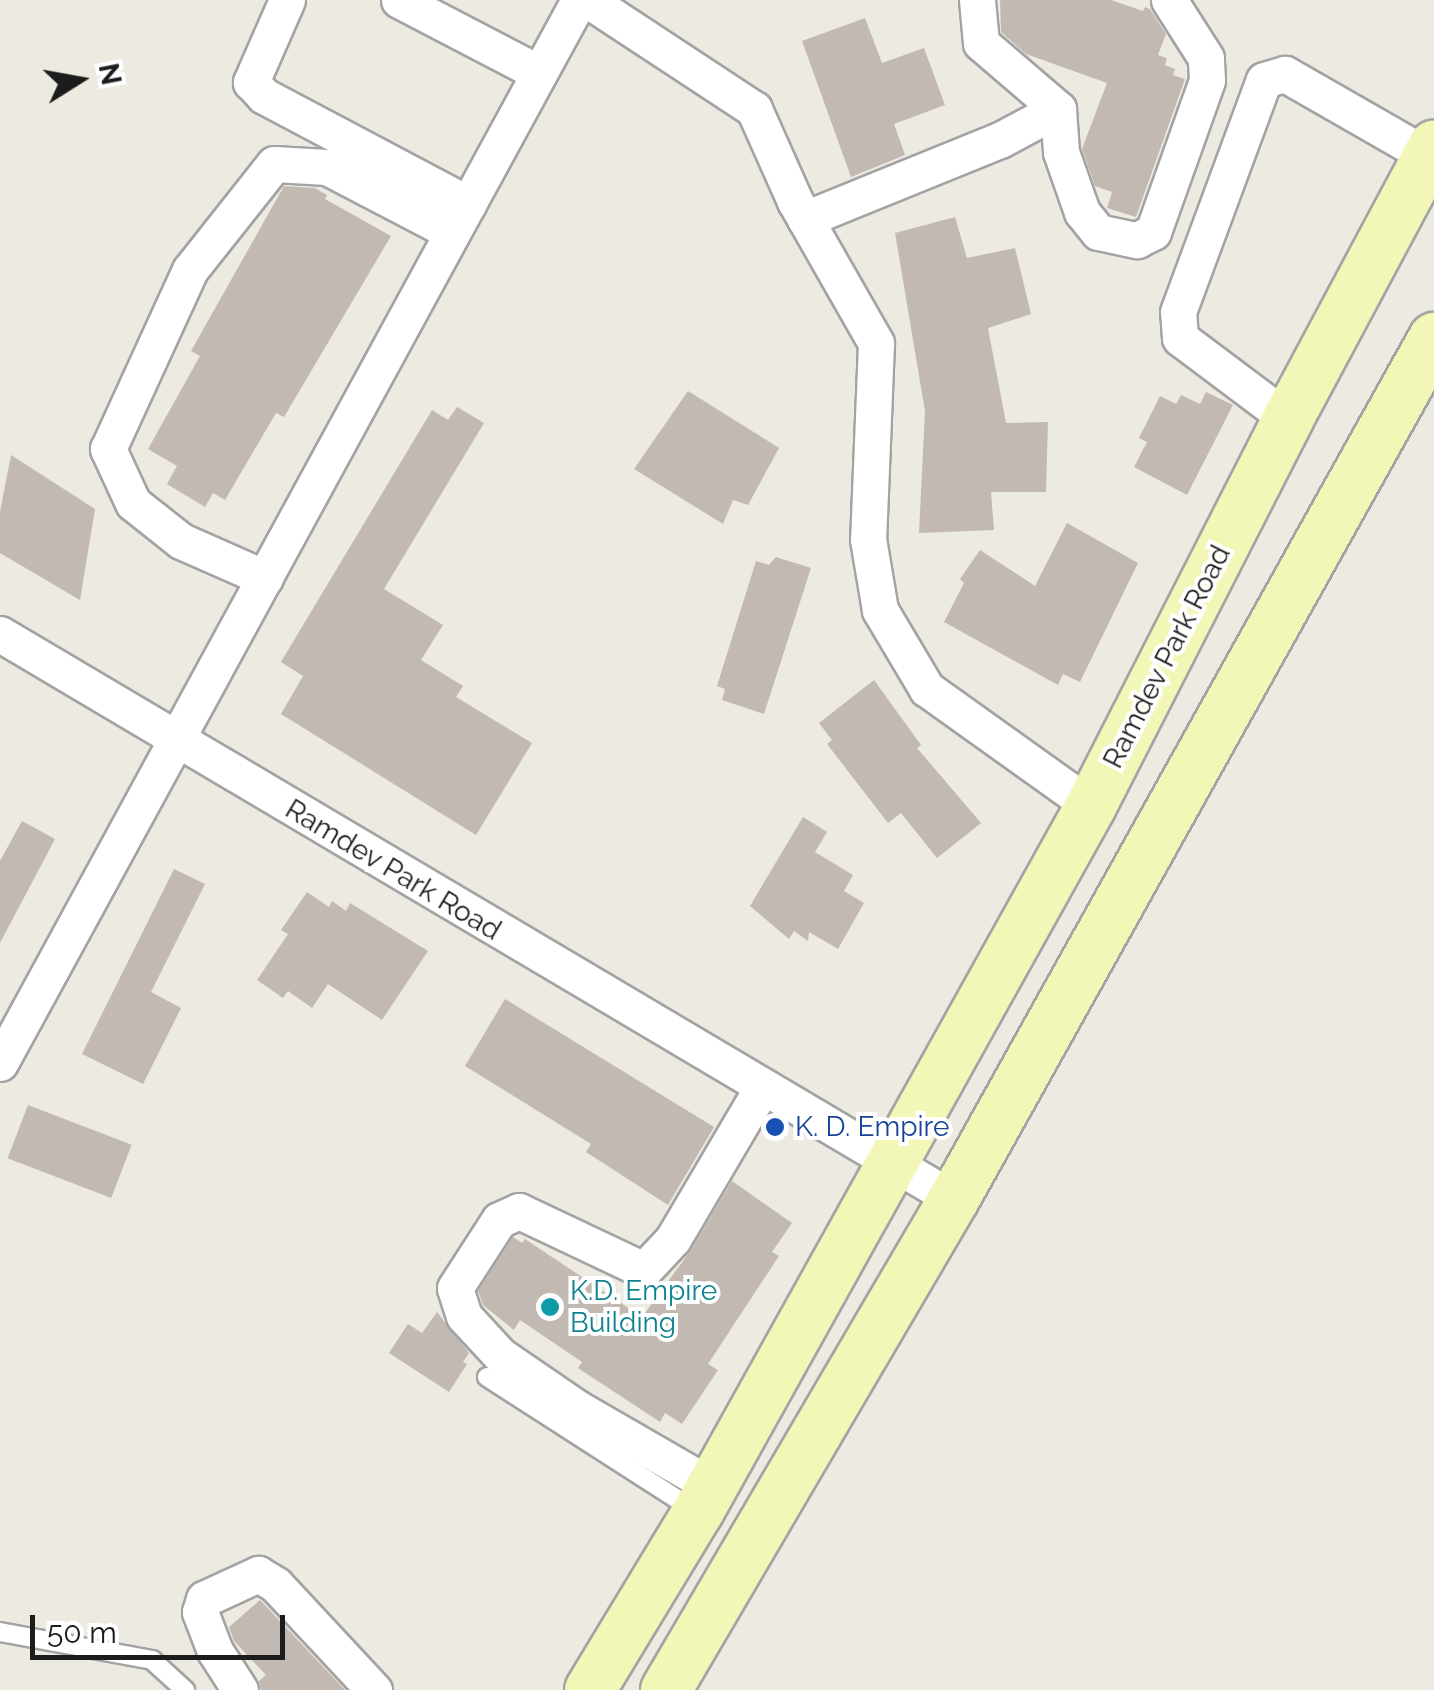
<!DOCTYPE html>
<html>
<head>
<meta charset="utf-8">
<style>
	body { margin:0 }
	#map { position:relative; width:1434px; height:1690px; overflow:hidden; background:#edeae2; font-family:Raleway,sans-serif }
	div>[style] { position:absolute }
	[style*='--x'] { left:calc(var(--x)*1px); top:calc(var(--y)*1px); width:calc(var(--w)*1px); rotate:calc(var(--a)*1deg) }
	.building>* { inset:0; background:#c1b9b2; transform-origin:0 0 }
	.roads { filter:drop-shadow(2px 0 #a3a3a3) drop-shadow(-2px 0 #a3a3a3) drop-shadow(0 2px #a3a3a3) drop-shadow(0 -2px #a3a3a3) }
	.service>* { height:18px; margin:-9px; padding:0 9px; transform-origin:9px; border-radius:9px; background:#fff }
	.minor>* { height:35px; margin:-17.5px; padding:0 17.5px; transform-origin:17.5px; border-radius:17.5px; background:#fff }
	.secondary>* { height:50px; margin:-25px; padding:0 25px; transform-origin:25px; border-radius:25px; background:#f2f6b7 }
	.dots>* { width:28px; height:28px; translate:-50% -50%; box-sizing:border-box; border:5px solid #fff; border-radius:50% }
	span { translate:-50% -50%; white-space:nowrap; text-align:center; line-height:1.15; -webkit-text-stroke:8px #fff; paint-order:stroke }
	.street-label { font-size:28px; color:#1c1c1c }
	.transit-label { font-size:28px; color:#164399 }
	.left { translate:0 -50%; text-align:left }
	.culture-label { font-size:28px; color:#0d838f }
	.north { position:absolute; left:30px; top:30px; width:100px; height:100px; -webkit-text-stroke:8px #fff; paint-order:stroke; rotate:79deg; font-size:28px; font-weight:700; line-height:40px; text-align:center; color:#1c1c1c }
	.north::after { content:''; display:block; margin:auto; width:35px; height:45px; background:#1c1c1c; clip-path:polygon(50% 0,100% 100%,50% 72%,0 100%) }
	.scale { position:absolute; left:30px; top:1615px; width:255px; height:45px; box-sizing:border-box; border:5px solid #1c1c1c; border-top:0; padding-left:12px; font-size:30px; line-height:35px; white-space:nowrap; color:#1c1c1c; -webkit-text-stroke:8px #fff; paint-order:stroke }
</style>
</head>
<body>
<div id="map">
	<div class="building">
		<i style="clip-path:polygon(1000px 0,1111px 0,1143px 11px,1145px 7px,1150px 9px,1166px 34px,1158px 55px,1167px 58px,1165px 65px,1175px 69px,1173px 75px,1185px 79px,1136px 217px,1107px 208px,1112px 192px,1095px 186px,1082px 149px,1107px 83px,1026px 54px,1001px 32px)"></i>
		<i style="clip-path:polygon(865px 18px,882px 63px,924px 48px,945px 105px,894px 124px,905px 155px,851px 177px,802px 41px)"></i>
		<i style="clip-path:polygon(284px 186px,315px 188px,327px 195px,325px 199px,391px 236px,284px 417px,276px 413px,225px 500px,213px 493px,205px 507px,167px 484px,177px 466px,148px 449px,200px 356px,191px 351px)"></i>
		<i style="clip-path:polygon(955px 217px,967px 258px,1015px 248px,1031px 314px,988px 328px,1006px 423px,1048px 422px,1046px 492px,991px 492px,994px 530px,919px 533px,925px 411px,895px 233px)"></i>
		<i style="clip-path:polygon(688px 391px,779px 448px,748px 505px,733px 500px,723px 524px,634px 469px)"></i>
		<i style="clip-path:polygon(1206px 392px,1233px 405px,1187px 495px,1134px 467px,1147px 442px,1139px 438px,1160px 396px,1176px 404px,1181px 395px,1200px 404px)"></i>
		<i style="clip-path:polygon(457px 407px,484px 423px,384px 589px,443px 625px,421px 660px,463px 686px,456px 697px,532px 743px,476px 835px,281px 714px,303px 676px,281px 662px,432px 410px,448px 420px)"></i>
		<i style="clip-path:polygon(11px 455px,95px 509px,80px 600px,0 553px,0 512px)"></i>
		<i style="clip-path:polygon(1067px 523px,1138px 563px,1080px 682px,1063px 674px,1058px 685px,944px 622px,964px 583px,960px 579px,980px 550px,1035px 586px)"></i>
		<i style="clip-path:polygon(776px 557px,811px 568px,764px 714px,722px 700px,725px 689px,717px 686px,756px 561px,769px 565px)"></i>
		<i style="clip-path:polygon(874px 680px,921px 745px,917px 748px,981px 823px,937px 858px,901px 813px,888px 823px,827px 744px,832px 740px,819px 723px)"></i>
		<i style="clip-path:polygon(803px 817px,827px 832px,815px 852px,853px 875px,844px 891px,864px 903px,838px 949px,809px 932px,808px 941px,794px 931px,789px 939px,750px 906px)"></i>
		<i style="clip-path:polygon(22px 821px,55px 839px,0 943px,0 861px)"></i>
		<i style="clip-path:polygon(174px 869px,205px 884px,151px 992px,181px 1008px,143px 1084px,82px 1054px)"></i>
		<i style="clip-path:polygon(307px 892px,329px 907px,332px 901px,346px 911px,350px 903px,428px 951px,382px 1020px,328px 984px,312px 1008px,288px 991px,283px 998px,257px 980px,288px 934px,281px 930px)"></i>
		<i style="clip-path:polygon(505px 999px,714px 1127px,668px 1205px,586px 1152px,591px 1144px,465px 1066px)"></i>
		<i style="left:28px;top:1105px;width:111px;height:57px;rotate:21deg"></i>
		<i style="clip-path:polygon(732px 1181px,792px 1223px,772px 1252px,779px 1256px,708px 1364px,718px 1370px,682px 1424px,665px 1413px,660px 1422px,578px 1368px,582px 1362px,520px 1320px,514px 1330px,483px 1305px,478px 1291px,513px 1237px,522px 1243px,525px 1239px,642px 1317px,691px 1250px)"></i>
		<i style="clip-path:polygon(437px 1312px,469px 1353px,463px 1362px,467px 1364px,449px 1392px,389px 1353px,408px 1324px,422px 1333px)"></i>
		<i style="clip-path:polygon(260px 1600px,262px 1602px,345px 1690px,261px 1690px,259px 1681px,266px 1675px,234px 1641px,229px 1627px)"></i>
	</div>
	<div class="roads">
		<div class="service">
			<i style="--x:487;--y:1377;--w:250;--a:32.7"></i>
			<i style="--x:0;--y:1632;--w:155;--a:10.4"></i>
			<i style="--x:152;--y:1660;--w:45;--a:42.3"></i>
		</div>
		<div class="minor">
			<i style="--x:287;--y:0;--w:90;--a:113.7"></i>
			<i style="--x:251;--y:82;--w:19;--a:47"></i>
			<i style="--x:264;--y:96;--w:231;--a:27.9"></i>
			<i style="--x:399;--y:0;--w:158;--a:27.5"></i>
			<i style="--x:588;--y:0;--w:199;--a:33.3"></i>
			<i style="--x:754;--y:109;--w:101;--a:66"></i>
			<i style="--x:795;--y:201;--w:163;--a:60.3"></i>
			<i style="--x:876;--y:343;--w:196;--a:92.3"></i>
			<i style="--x:868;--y:539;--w:72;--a:80.4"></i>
			<i style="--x:880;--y:610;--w:92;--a:59.3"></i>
			<i style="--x:927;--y:689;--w:201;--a:35.5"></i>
			<i style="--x:977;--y:0;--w:43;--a:84.7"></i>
			<i style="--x:981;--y:43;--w:101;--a:40.6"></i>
			<i style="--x:1058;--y:109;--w:43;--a:86"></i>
			<i style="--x:1061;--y:152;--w:64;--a:70.7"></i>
			<i style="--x:1082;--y:212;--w:26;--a:51"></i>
			<i style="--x:1098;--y:232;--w:40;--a:12"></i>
			<i style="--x:1137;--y:240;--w:18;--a:-27"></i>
			<i style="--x:1153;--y:232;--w:161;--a:-70.4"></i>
			<i style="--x:1207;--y:80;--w:22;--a:-93"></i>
			<i style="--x:1206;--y:58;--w:69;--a:-122.5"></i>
			<i style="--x:805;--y:219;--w:210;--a:-22.1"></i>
			<i style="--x:1000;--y:140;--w:66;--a:-28.1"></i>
			<i style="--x:1288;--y:419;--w:135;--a:-143.1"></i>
			<i style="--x:1180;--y:338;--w:26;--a:-94"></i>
			<i style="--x:1178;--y:312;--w:247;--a:-69.7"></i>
			<i style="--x:1264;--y:80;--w:22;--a:-16"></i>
			<i style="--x:1285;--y:74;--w:165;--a:29.8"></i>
			<i style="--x:265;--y:578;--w:92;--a:-156.2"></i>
			<i style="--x:181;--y:541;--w:61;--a:-141.6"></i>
			<i style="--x:133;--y:503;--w:60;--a:-114.8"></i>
			<i style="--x:108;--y:449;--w:197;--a:-65.4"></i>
			<i style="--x:190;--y:270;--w:135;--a:-51.6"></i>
			<i style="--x:274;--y:164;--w:53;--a:3.2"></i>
			<i style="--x:327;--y:167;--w:141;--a:27.5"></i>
			<i style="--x:0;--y:634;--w:1109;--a:30.64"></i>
			<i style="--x:0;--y:1063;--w:1210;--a:-61.42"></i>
			<i style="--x:712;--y:1486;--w:156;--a:-150"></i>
			<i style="--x:577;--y:1408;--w:93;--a:-145.5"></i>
			<i style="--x:500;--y:1355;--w:53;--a:-132.7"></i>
			<i style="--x:464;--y:1316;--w:29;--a:-108"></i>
			<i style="--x:455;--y:1288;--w:81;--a:-57.1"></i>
			<i style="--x:499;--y:1220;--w:22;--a:-24"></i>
			<i style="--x:519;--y:1211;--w:138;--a:25.3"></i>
			<i style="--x:644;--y:1270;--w:42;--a:-46.9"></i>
			<i style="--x:673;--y:1239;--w:175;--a:-59.5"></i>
			<i style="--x:240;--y:1690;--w:46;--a:-122.7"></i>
			<i style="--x:215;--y:1651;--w:42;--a:-111"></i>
			<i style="--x:200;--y:1612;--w:14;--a:-73"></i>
			<i style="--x:204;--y:1599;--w:60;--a:-24.8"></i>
			<i style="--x:258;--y:1574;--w:21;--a:31"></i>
			<i style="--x:276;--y:1585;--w:144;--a:47"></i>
		</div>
		<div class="secondary">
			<i style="--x:590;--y:1690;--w:208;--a:-58.8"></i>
			<i style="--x:698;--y:1512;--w:808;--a:-60.9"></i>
			<i style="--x:1091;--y:806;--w:434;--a:-63"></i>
			<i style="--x:1288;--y:419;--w:310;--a:-61.9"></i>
			<i style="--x:666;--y:1690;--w:569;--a:-59.61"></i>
			<i style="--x:954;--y:1199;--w:986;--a:-60.86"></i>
		</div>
	</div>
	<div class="dots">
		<i style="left:775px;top:1127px;background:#1a4fb4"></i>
		<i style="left:550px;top:1307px;background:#0f9aa8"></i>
	</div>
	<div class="street-label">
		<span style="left:1167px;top:657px;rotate:-63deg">Ramdev Park Road</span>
		<span style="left:393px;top:870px;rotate:31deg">Ramdev Park Road</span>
	</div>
	<div class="transit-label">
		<span class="left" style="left:795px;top:1127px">K. D. Empire</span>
	</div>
	<div class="culture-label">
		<span class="left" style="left:570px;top:1307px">K.D. Empire<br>Building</span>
	</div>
	<div class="north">N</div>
	<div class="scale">50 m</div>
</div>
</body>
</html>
